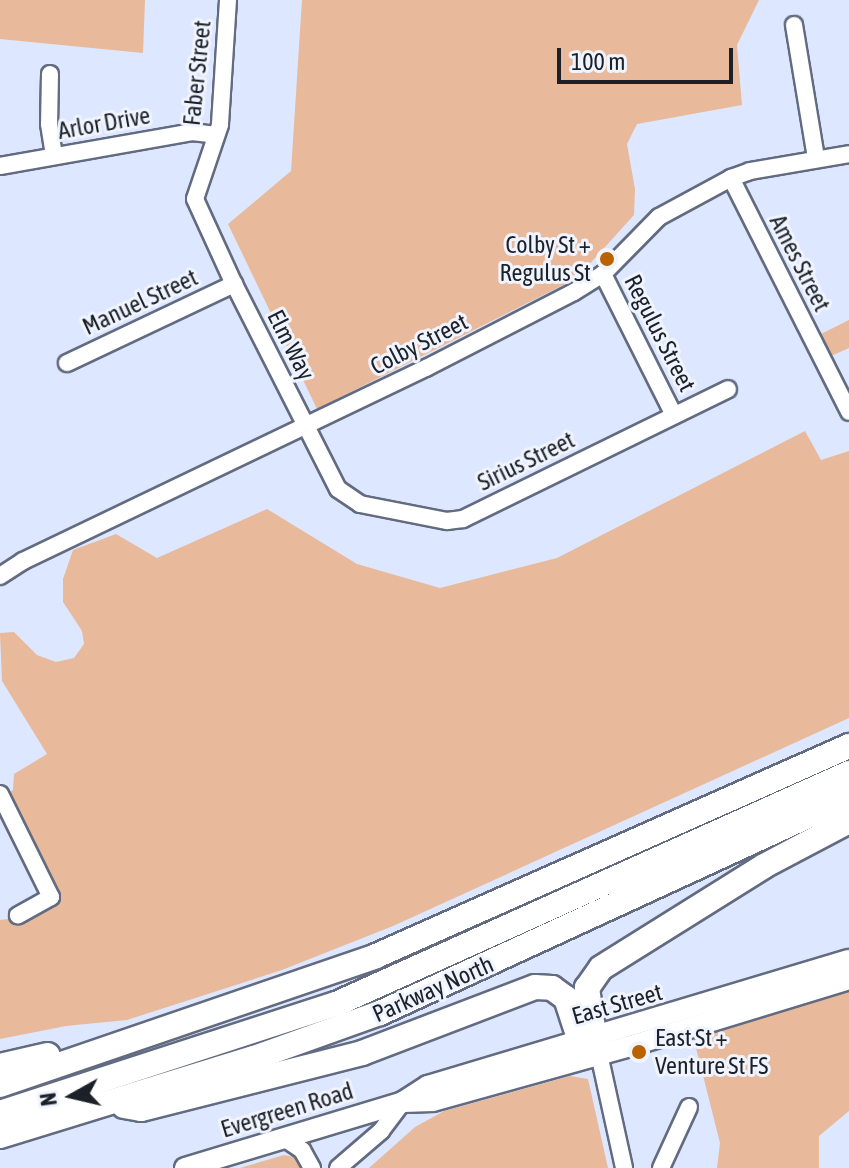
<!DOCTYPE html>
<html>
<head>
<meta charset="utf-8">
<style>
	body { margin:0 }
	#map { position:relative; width:849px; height:1168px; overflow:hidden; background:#dde7ff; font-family:"Asap Condensed",sans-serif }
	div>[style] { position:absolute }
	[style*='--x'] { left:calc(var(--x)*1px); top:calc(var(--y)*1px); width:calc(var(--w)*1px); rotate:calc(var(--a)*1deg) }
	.green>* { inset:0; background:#e8ba9b }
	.roads { filter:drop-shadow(2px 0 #626b80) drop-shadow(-2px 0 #626b80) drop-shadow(0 2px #626b80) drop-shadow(0 -2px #626b80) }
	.minor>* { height:16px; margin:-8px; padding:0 8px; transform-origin:8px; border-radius:8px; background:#fff }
	.major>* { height:20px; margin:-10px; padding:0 10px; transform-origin:10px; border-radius:10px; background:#fff }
	.highway>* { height:24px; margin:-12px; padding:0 12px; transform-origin:12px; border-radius:12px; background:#fff }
	.dots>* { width:22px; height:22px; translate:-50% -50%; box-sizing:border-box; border:4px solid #f0f4fe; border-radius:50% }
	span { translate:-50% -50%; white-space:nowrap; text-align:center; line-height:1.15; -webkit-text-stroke:6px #f0f4fe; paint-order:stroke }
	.street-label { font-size:24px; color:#1c2028 }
	.poi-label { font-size:24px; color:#1c2028 }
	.right { translate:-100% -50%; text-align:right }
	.left { translate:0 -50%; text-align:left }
	.north { position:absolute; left:32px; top:1056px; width:80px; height:80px; -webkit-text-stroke:6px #f0f4fe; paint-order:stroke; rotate:262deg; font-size:22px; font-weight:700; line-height:32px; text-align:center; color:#1c2028 }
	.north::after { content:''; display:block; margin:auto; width:28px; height:36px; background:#1c2028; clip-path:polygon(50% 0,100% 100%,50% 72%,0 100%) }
	.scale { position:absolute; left:557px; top:48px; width:176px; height:36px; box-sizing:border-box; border:4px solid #1c2028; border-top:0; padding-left:10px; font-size:24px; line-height:28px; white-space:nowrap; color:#1c2028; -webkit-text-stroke:6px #f0f4fe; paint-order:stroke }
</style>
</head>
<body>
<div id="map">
	<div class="green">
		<i style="clip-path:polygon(0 0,145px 0,143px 53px,0 39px)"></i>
		<i style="clip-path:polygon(302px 0,759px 0,737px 45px,742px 105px,637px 124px,627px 144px,635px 189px,634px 215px,577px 278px,317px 409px,228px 224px,291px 171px)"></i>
		<i style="clip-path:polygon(849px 320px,849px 348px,831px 356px,821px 334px)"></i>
		<i style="clip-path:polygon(805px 431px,821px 460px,849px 451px,849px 718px,393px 926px,282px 970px,127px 1020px,66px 1026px,0 1039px,0 920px,17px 918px,55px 890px,9px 793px,13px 790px,14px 774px,47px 754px,2px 681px,0 633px,14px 632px,37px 655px,56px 662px,74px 658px,84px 644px,82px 631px,63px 602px,63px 579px,73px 550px,116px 534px,157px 558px,267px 509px,357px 564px,440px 588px,557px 558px)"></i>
		<i style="clip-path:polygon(849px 990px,849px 1111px,819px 1136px,819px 1168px,717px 1168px,720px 1143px,693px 1036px)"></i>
		<i style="clip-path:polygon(570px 1076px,588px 1079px,608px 1168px,369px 1168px,415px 1127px,444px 1111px)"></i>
		<i style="clip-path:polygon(284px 1155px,294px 1157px,302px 1168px,240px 1168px)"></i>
	</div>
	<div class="roads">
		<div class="minor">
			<i style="--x:228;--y:0;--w:125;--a:93.7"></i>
			<i style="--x:220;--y:125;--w:78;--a:108.7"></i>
			<i style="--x:195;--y:199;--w:94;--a:65.4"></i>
			<i style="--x:234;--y:284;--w:230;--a:63.1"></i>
			<i style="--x:338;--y:489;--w:27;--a:34"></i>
			<i style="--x:360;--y:504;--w:89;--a:11.1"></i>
			<i style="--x:447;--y:521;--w:16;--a:-7"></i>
			<i style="--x:463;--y:519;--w:295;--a:-26.1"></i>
			<i style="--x:794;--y:25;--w:135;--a:80.6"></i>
			<i style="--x:50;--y:74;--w:50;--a:91.1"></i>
			<i style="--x:49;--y:124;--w:32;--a:81"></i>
			<i style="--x:0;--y:166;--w:195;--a:-10"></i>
			<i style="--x:192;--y:132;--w:24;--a:7"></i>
			<i style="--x:731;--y:178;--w:262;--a:63.2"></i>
			<i style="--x:603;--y:274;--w:158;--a:63.3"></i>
			<i style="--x:67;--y:363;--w:185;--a:-25.3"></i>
			<i style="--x:0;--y:576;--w:27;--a:-33"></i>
			<i style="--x:23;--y:561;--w:447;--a:-25.6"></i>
			<i style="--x:426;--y:368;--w:166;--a:-27.2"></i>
			<i style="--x:574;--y:292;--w:34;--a:-32"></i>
			<i style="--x:603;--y:274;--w:80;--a:-45.5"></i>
			<i style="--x:659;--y:217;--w:82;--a:-28.4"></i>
			<i style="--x:731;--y:178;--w:20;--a:-20"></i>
			<i style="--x:750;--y:171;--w:100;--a:-9.7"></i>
			<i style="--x:0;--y:794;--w:115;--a:63.7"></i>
			<i style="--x:51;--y:897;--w:38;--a:151"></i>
			<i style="--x:599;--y:1054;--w:117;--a:77.6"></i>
			<i style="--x:284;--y:1138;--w:22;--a:34"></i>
			<i style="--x:302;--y:1150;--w:21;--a:61"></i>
			<i style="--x:338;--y:1168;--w:57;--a:-40.7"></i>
			<i style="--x:381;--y:1131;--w:36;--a:-53"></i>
			<i style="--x:661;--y:1168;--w:67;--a:-65.3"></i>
		</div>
		<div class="major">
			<i style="--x:403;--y:1102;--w:30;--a:-33"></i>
			<i style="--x:428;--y:1086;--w:439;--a:-16.7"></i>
			<i style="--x:185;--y:1168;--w:228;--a:-16.8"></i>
			<i style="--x:403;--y:1102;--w:30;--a:-2"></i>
			<i style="--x:433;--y:1101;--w:201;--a:-15.6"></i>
			<i style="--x:627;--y:1047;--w:232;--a:-17"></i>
		</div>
		<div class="highway">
			<i style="--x:594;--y:1035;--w:48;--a:-98.5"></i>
			<i style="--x:587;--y:988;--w:24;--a:-55"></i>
			<i style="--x:601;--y:968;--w:192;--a:-32"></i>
			<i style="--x:764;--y:866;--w:96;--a:-27.9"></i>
			<i style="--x:0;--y:1066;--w:49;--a:-12.9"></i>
			<i style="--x:0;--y:1085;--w:398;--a:-18.9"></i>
			<i style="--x:376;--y:956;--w:518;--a:-23.94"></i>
			<i style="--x:124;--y:1106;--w:17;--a:10"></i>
			<i style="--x:141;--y:1109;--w:228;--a:-14.2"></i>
			<i style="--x:362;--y:1053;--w:185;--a:-20.9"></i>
			<i style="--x:535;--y:987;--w:17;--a:3"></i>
			<i style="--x:552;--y:988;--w:17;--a:36"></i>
			<i style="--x:566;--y:998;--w:45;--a:72"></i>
			<i style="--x:580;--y:1041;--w:23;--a:34"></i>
			<i style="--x:0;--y:1113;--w:353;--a:-18"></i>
			<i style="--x:336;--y:1004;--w:563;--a:-24.24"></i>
			<i style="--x:0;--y:1136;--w:266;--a:-17.1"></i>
			<i style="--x:254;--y:1058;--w:134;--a:-19.7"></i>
			<i style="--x:380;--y:1013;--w:516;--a:-24.73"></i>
		</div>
	</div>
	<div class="dots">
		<i style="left:607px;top:259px;background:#ba6100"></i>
		<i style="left:639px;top:1052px;background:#ba6100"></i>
	</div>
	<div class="street-label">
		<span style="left:197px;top:73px;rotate:-84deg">Faber Street</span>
		<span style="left:104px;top:123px;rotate:-10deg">Arlor Drive</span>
		<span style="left:800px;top:263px;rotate:63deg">Ames Street</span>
		<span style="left:140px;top:302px;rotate:-25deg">Manuel Street</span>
		<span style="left:660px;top:333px;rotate:63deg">Regulus Street</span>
		<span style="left:419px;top:344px;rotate:-27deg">Colby Street</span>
		<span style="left:291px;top:345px;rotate:63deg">Elm Way</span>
		<span style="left:526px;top:461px;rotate:-26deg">Sirius Street</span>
		<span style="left:433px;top:989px;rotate:-24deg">Parkway North</span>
		<span style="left:617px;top:1004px;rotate:-16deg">East Street</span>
		<span style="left:287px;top:1110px;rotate:-17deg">Evergreen Road</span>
	</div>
	<div class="poi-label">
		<span class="right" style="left:591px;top:259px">Colby St +<br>Regulus St</span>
		<span class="left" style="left:655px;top:1052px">East St +<br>Venture St FS</span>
	</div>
	<div class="north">N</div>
	<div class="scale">100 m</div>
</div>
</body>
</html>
